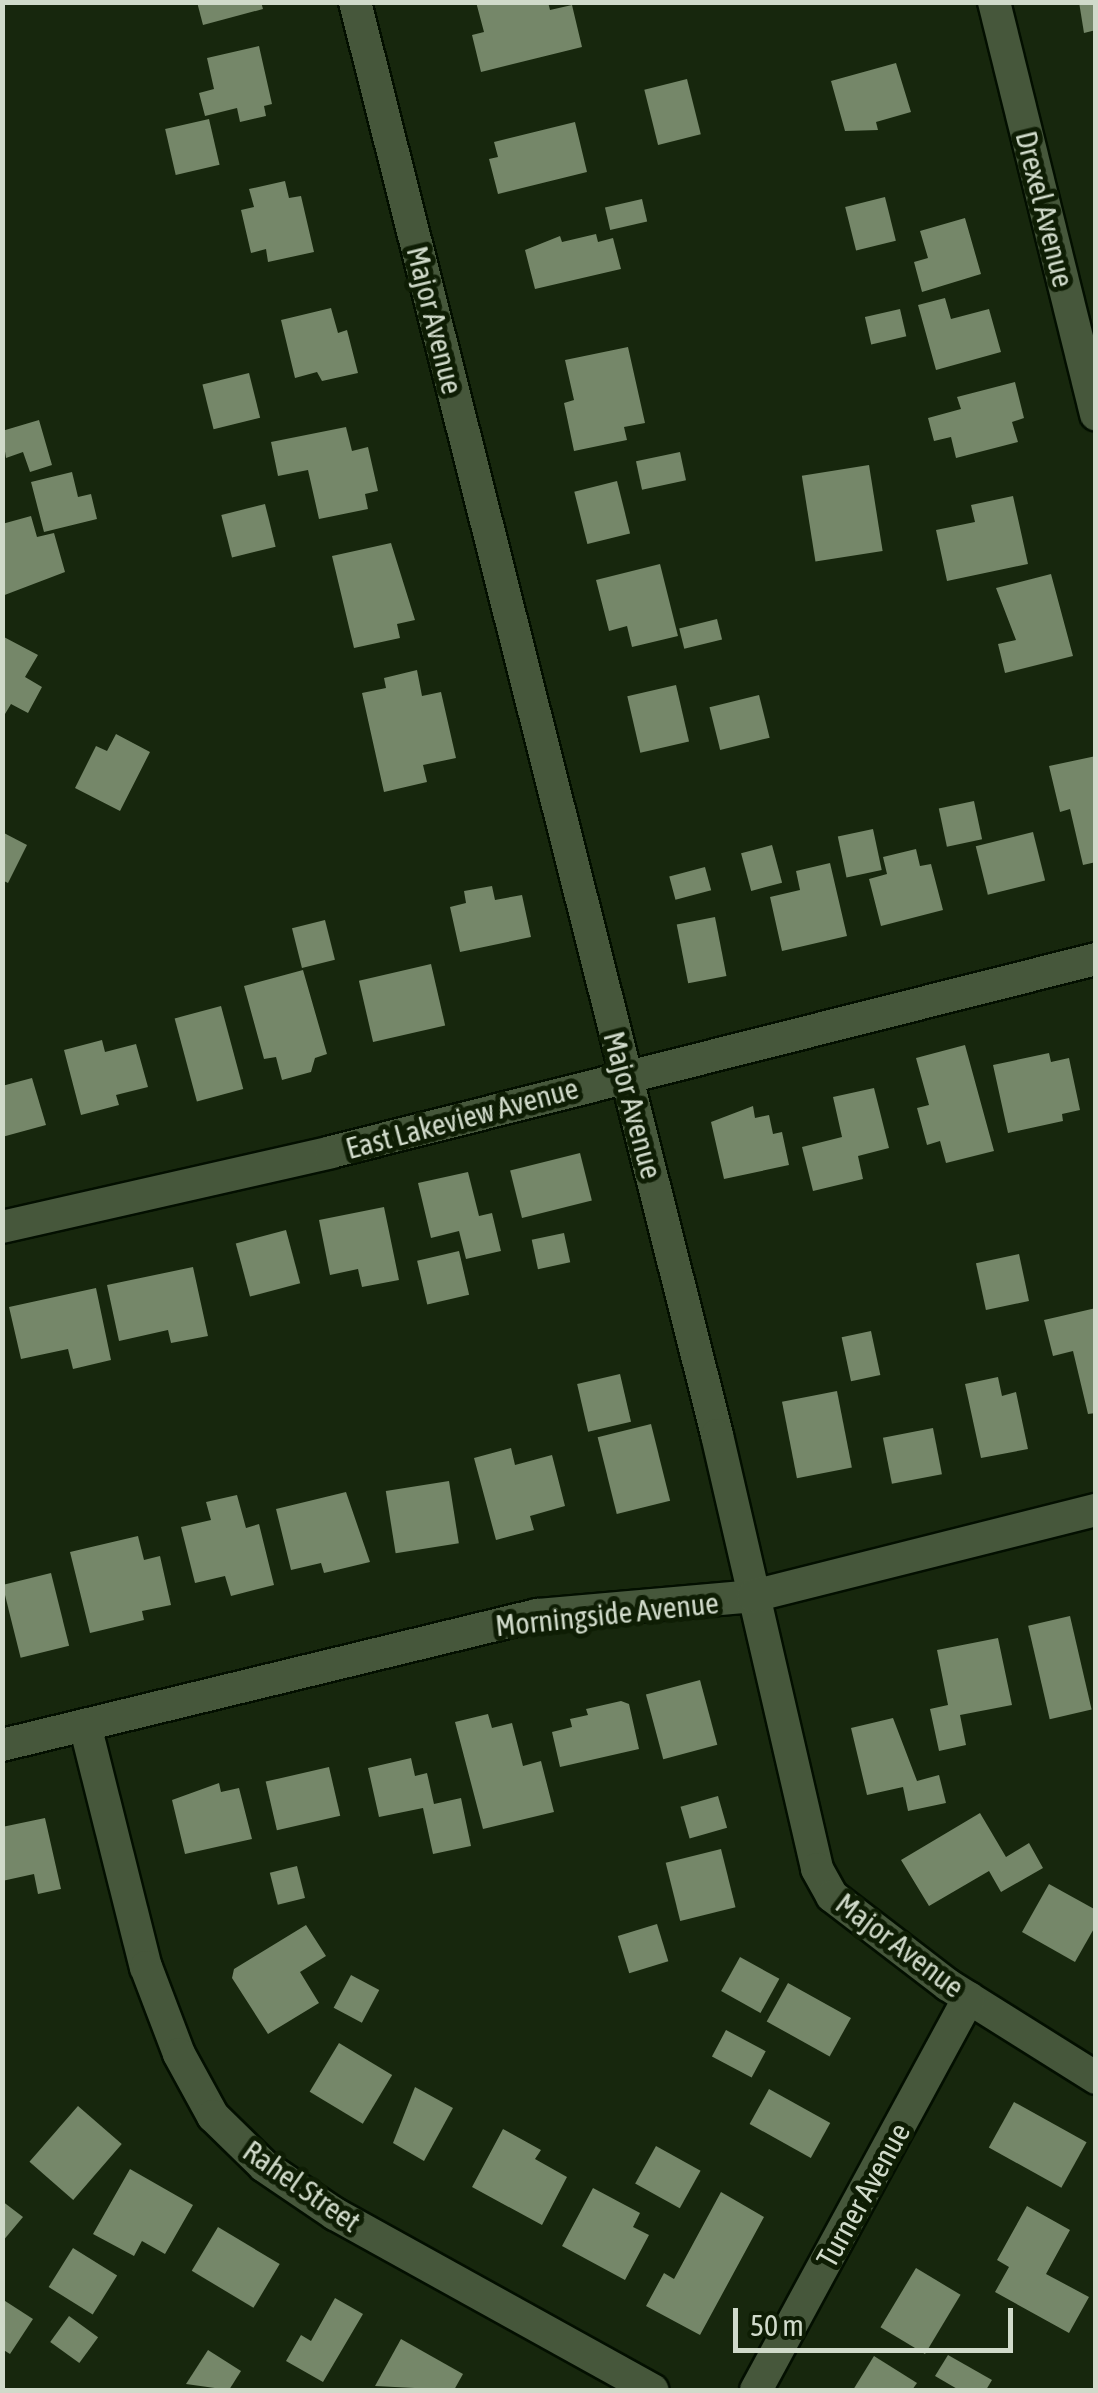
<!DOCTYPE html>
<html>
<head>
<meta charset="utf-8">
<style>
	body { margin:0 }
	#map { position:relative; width:1098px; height:2393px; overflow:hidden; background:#17270d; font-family:"Asap Condensed",sans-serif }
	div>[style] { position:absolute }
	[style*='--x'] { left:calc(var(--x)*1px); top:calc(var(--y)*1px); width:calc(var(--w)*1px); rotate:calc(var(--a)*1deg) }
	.building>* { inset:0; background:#758769; transform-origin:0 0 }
	.roads { filter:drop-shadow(2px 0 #030f00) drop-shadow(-2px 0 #030f00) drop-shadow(0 2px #030f00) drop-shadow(0 -2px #030f00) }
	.minor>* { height:32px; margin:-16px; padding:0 16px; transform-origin:16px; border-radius:16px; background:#46573b }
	span { translate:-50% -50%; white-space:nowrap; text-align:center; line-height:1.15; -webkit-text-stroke:10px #0e1d04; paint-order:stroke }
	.street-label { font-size:30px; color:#d0daca }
	.frame { position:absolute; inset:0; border:5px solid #d0daca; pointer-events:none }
	.scale { position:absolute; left:733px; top:2308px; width:280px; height:45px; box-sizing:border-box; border:5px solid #d0daca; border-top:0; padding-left:12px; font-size:30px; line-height:35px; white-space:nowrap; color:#d0daca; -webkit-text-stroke:8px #0e1d04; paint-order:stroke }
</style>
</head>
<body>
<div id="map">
	<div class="building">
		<i style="clip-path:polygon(197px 2px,261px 2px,263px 9px,203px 25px)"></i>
		<i style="clip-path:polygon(476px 2px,548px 2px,550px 10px,572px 5px,582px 47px,481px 72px,472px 35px,484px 32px)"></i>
		<i style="clip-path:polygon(1079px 2px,1096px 2px,1096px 30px,1084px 33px)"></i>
		<i style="clip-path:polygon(259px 46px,272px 104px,264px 106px,266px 116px,240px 122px,237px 108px,205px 116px,199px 93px,214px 89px,207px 58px)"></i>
		<i style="clip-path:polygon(896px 63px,911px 112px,876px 122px,878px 130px,845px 131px,831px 81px)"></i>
		<i style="left:687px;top:79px;width:57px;height:44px;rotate:76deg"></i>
		<i style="left:209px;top:119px;width:47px;height:45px;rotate:77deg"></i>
		<i style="clip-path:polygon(575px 122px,587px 172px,498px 194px,489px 159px,498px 157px,494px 142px)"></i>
		<i style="clip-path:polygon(285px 181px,289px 198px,301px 196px,314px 252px,268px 262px,266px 249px,251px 253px,241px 210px,254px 207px,249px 189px)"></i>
		<i style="left:885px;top:197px;width:45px;height:41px;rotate:76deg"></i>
		<i style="left:642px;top:199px;width:23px;height:38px;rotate:77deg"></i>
		<i style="clip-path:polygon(965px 218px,981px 274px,922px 292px,914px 262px,928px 258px,920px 231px)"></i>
		<i style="clip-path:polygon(596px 234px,598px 242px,613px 238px,621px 269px,535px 289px,525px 250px,560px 236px,562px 242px)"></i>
		<i style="clip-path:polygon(945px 298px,951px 319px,989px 309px,1001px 352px,936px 370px,918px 305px)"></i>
		<i style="clip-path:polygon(331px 308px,338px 333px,347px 330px,358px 373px,322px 381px,317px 372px,295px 378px,281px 320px)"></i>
		<i style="left:900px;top:309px;width:28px;height:36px;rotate:77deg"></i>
		<i style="clip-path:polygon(628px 347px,645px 423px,624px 427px,627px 440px,574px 451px,564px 403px,574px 400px,565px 360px)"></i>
		<i style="left:249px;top:373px;width:46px;height:48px;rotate:76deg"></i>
		<i style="clip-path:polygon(1015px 382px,1024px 418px,1012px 422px,1018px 442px,956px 458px,951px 437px,934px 441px,928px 418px,961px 409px,957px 397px)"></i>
		<i style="clip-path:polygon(39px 420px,52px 465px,30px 472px,23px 452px,6px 458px,2px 431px)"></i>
		<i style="clip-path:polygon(346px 427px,352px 451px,368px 447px,378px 491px,365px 494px,368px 509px,319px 519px,308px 470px,278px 476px,271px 442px)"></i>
		<i style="left:680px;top:452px;width:29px;height:45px;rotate:78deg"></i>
		<i style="left:869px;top:465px;width:87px;height:68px;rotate:81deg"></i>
		<i style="clip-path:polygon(72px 472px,78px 497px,91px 494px,97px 519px,44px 532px,31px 482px)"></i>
		<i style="left:617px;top:481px;width:54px;height:44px;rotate:76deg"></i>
		<i style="clip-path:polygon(1013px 496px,1028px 564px,947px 581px,936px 530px,975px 522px,971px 505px)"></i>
		<i style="left:265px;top:504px;width:44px;height:45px;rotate:76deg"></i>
		<i style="clip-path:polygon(31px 516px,37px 537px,54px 533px,65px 572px,2px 596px,2px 524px)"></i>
		<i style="clip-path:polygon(391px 543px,415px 620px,397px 624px,400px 638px,354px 648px,332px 556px)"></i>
		<i style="clip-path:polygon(660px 564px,678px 636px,632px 647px,627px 626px,609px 631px,596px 580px)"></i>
		<i style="clip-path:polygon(1051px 574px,1073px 656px,1005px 673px,998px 644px,1016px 640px,996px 588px)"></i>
		<i style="left:717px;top:619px;width:21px;height:39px;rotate:76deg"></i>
		<i style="clip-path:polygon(2px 636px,38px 655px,25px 677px,42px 687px,28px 713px,11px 704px,2px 719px)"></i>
		<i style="clip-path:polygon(417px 670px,422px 696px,441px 692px,456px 758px,423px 765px,427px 782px,384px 792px,362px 693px,386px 688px,384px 678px)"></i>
		<i style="left:676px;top:685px;width:58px;height:50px;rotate:77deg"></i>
		<i style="left:759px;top:695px;width:44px;height:51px;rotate:76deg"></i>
		<i style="clip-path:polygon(116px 734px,150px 752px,120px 811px,75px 788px,96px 746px,107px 751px)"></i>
		<i style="clip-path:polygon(1096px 756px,1096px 862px,1083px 865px,1070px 809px,1060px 812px,1049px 766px)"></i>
		<i style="left:974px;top:801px;width:39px;height:36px;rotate:78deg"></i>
		<i style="left:873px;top:829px;width:42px;height:36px;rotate:78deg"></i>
		<i style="clip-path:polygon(2px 832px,27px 845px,8px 883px,2px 880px)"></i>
		<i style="left:1033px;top:832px;width:50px;height:59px;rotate:76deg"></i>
		<i style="left:772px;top:845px;width:39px;height:32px;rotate:75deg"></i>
		<i style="clip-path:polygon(916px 849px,920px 866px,931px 864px,943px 910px,881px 926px,869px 879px,887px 874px,883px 857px)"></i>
		<i style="clip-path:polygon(830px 863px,847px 936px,782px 951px,770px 897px,800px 890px,796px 871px)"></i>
		<i style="left:705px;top:867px;width:24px;height:37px;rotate:75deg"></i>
		<i style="clip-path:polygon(492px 886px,495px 900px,522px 895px,531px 937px,460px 952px,450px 907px,466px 903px,464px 891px)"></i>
		<i style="left:715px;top:917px;width:60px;height:39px;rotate:79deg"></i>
		<i style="left:325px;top:920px;width:41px;height:34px;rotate:76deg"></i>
		<i style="left:431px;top:964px;width:63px;height:74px;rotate:77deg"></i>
		<i style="clip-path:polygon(303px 970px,327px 1054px,315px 1058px,311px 1072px,282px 1080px,276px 1057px,264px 1059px,244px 986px)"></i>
		<i style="left:221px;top:1006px;width:86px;height:48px;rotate:75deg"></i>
		<i style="clip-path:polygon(102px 1040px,105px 1052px,136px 1044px,148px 1087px,116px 1095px,119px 1105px,81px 1115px,64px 1050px)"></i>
		<i style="clip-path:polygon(965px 1045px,994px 1151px,946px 1163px,940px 1141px,927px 1145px,917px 1108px,929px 1105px,916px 1058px)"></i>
		<i style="clip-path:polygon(1049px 1053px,1051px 1062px,1069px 1058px,1080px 1110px,1062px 1114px,1063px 1121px,1008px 1133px,993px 1065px)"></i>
		<i style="clip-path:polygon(32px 1078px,46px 1125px,2px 1137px,2px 1086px)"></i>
		<i style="clip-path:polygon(874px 1088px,889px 1148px,858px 1156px,863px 1179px,813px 1191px,802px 1147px,842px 1137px,833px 1097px)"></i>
		<i style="clip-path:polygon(753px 1106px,755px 1118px,769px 1115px,773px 1134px,782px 1132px,789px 1165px,724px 1179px,711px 1122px)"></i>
		<i style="left:580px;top:1153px;width:49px;height:72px;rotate:76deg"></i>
		<i style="clip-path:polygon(468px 1172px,479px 1216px,492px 1213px,501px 1251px,466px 1259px,459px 1231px,431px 1238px,418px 1183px)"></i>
		<i style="clip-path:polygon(384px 1207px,399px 1280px,362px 1287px,358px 1269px,330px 1275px,319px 1220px)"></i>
		<i style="left:286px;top:1230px;width:55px;height:52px;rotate:75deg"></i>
		<i style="left:564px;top:1233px;width:30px;height:33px;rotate:78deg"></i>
		<i style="left:459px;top:1251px;width:45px;height:43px;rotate:77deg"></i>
		<i style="left:1019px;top:1254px;width:48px;height:44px;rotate:78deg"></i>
		<i style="clip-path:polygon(193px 1267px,208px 1336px,171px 1343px,168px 1330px,119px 1341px,107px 1285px)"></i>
		<i style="clip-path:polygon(96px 1288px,111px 1360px,73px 1369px,68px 1349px,21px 1359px,9px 1307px)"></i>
		<i style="clip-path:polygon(1096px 1308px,1096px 1413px,1088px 1414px,1073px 1351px,1053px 1356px,1044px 1320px)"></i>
		<i style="left:871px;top:1331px;width:45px;height:30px;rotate:78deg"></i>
		<i style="left:620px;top:1374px;width:49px;height:44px;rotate:77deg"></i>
		<i style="clip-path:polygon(998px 1377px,1002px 1396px,1016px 1392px,1028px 1449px,981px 1458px,965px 1384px)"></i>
		<i style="left:837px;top:1391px;width:78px;height:56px;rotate:79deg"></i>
		<i style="left:651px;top:1424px;width:79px;height:55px;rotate:76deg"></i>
		<i style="left:933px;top:1428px;width:47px;height:51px;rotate:79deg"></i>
		<i style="clip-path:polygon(511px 1448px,515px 1465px,552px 1455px,565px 1506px,530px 1516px,534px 1530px,496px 1540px,474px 1458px)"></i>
		<i style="left:449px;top:1481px;width:63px;height:64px;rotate:81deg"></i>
		<i style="clip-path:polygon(346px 1492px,370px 1562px,324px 1573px,321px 1563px,291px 1570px,276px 1509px)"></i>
		<i style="clip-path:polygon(237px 1495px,246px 1528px,259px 1524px,274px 1585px,231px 1596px,225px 1576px,195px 1583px,181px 1527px,211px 1520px,206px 1502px)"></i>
		<i style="clip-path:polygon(138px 1536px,144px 1560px,160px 1556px,171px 1605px,142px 1611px,144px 1620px,90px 1633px,70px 1552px)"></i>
		<i style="left:51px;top:1573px;width:75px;height:50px;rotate:76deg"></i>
		<i style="left:1070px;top:1616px;width:96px;height:43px;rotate:77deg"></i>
		<i style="clip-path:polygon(998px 1638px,1012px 1705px,960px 1715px,966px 1745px,939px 1751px,930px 1709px,948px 1705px,937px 1650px)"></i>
		<i style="left:700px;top:1680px;width:67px;height:56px;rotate:75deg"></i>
		<i style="clip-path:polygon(621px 1701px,629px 1704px,639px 1749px,560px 1767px,552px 1732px,572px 1727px,570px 1719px,588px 1715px,586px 1709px)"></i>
		<i style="clip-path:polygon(488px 1714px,492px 1728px,512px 1723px,523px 1766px,541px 1761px,554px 1812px,483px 1829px,455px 1722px)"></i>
		<i style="clip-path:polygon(893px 1718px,917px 1781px,939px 1775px,946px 1803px,908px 1811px,903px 1787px,867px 1795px,851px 1728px)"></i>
		<i style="clip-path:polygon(411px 1758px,415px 1776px,427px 1773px,434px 1804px,461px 1798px,471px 1846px,433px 1854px,423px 1808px,379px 1817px,368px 1768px)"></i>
		<i style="left:329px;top:1767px;width:50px;height:65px;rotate:77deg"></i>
		<i style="clip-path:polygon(219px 1783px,221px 1792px,239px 1788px,252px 1839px,185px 1854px,172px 1800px)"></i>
		<i style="left:718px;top:1796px;width:33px;height:39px;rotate:74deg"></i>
		<i style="clip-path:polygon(980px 1813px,1006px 1857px,1029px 1843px,1043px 1868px,1001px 1892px,989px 1871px,929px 1906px,901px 1860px)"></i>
		<i style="clip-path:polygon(45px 1818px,61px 1889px,38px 1894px,34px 1874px,2px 1881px,2px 1827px)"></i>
		<i style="left:721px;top:1849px;width:60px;height:57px;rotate:76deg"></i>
		<i style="left:297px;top:1866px;width:33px;height:28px;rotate:76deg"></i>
		<i style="clip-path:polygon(1049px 1884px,1096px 1910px,1096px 1925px,1075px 1962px,1022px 1932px)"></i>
		<i style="left:657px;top:1924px;width:39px;height:41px;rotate:73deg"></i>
		<i style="clip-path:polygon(306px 1925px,326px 1956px,300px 1972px,319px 2003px,268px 2034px,232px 1978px,234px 1969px)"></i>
		<i style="left:740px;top:1957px;width:45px;height:39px;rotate:29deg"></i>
		<i style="left:351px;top:1975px;width:32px;height:37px;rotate:28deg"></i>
		<i style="left:788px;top:1983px;width:72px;height:44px;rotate:29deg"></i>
		<i style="left:726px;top:2030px;width:45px;height:30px;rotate:28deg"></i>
		<i style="left:339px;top:2043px;width:62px;height:57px;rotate:31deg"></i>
		<i style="clip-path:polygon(415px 2087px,453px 2108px,424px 2161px,393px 2143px)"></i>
		<i style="left:769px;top:2089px;width:70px;height:40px;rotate:29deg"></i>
		<i style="left:1014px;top:2102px;width:83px;height:52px;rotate:29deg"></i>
		<i style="left:78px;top:2106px;width:58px;height:74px;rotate:41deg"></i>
		<i style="clip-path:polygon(503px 2129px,541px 2150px,535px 2159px,567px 2177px,542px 2225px,472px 2187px)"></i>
		<i style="left:656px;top:2146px;width:51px;height:43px;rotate:29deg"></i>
		<i style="clip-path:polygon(130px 2169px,193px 2205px,165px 2254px,142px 2241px,134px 2256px,93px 2234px)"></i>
		<i style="clip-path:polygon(593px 2188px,640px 2213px,633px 2227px,649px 2235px,625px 2280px,562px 2246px)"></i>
		<i style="clip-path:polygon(721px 2192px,764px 2217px,700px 2335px,646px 2306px,664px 2273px,674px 2279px)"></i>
		<i style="clip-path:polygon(2px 2201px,23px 2217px,2px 2242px)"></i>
		<i style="clip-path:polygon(1027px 2206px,1070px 2230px,1046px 2274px,1089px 2297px,1069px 2333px,995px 2292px,1009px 2267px,997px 2260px)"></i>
		<i style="left:218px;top:2227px;width:72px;height:51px;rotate:31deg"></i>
		<i style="left:73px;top:2248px;width:52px;height:46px;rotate:32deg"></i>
		<i style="left:916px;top:2268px;width:52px;height:69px;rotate:31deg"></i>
		<i style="clip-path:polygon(335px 2298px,363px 2314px,323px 2382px,286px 2361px,301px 2335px,311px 2341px)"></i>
		<i style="clip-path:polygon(2px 2299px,33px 2319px,10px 2354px,2px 2349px)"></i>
		<i style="left:69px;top:2316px;width:36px;height:32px;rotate:36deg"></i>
		<i style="clip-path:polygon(401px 2339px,463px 2374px,454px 2390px,375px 2386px)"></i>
		<i style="clip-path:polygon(208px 2350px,241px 2371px,229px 2390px,186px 2384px)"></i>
		<i style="clip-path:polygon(948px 2355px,992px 2380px,986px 2390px,959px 2390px,935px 2376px)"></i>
		<i style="clip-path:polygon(874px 2356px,917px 2383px,912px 2390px,853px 2390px)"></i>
	</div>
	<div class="roads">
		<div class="minor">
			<i style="--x:355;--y:2;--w:1478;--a:75.82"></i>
			<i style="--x:717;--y:1435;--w:445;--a:77"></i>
			<i style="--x:817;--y:1869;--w:31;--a:61"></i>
			<i style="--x:832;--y:1896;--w:146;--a:37.5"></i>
			<i style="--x:948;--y:1985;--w:175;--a:32.1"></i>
			<i style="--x:994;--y:2;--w:425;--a:76.1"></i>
			<i style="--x:2;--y:1227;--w:337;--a:-12.8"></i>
			<i style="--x:331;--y:1152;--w:789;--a:-14.16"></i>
			<i style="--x:85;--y:1725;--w:250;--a:75.9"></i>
			<i style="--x:146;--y:1967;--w:93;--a:69.2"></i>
			<i style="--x:179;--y:2054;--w:71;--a:61.3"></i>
			<i style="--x:213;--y:2116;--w:71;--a:44.4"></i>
			<i style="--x:264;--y:2166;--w:86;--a:34.1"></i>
			<i style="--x:335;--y:2214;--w:363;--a:29"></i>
			<i style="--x:2;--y:1745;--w:551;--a:-13.66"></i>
			<i style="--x:537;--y:1615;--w:217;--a:-5"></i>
			<i style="--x:753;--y:1596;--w:354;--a:-14.1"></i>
			<i style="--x:756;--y:2390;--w:446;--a:-61.5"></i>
		</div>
	</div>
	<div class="street-label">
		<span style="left:1045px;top:209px;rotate:76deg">Drexel Avenue</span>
		<span style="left:435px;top:320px;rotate:76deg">Major Avenue</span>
		<span style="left:633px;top:1105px;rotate:75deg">Major Avenue</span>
		<span style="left:462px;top:1118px;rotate:-15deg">East Lakeview Avenue</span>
		<span style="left:607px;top:1614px;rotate:-6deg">Morningside Avenue</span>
		<span style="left:900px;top:1945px;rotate:37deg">Major Avenue</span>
		<span style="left:302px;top:2186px;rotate:35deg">Rahel Street</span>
		<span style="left:863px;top:2195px;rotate:-61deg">Turner Avenue</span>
	</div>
	<div class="frame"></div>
	<div class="scale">50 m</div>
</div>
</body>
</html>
